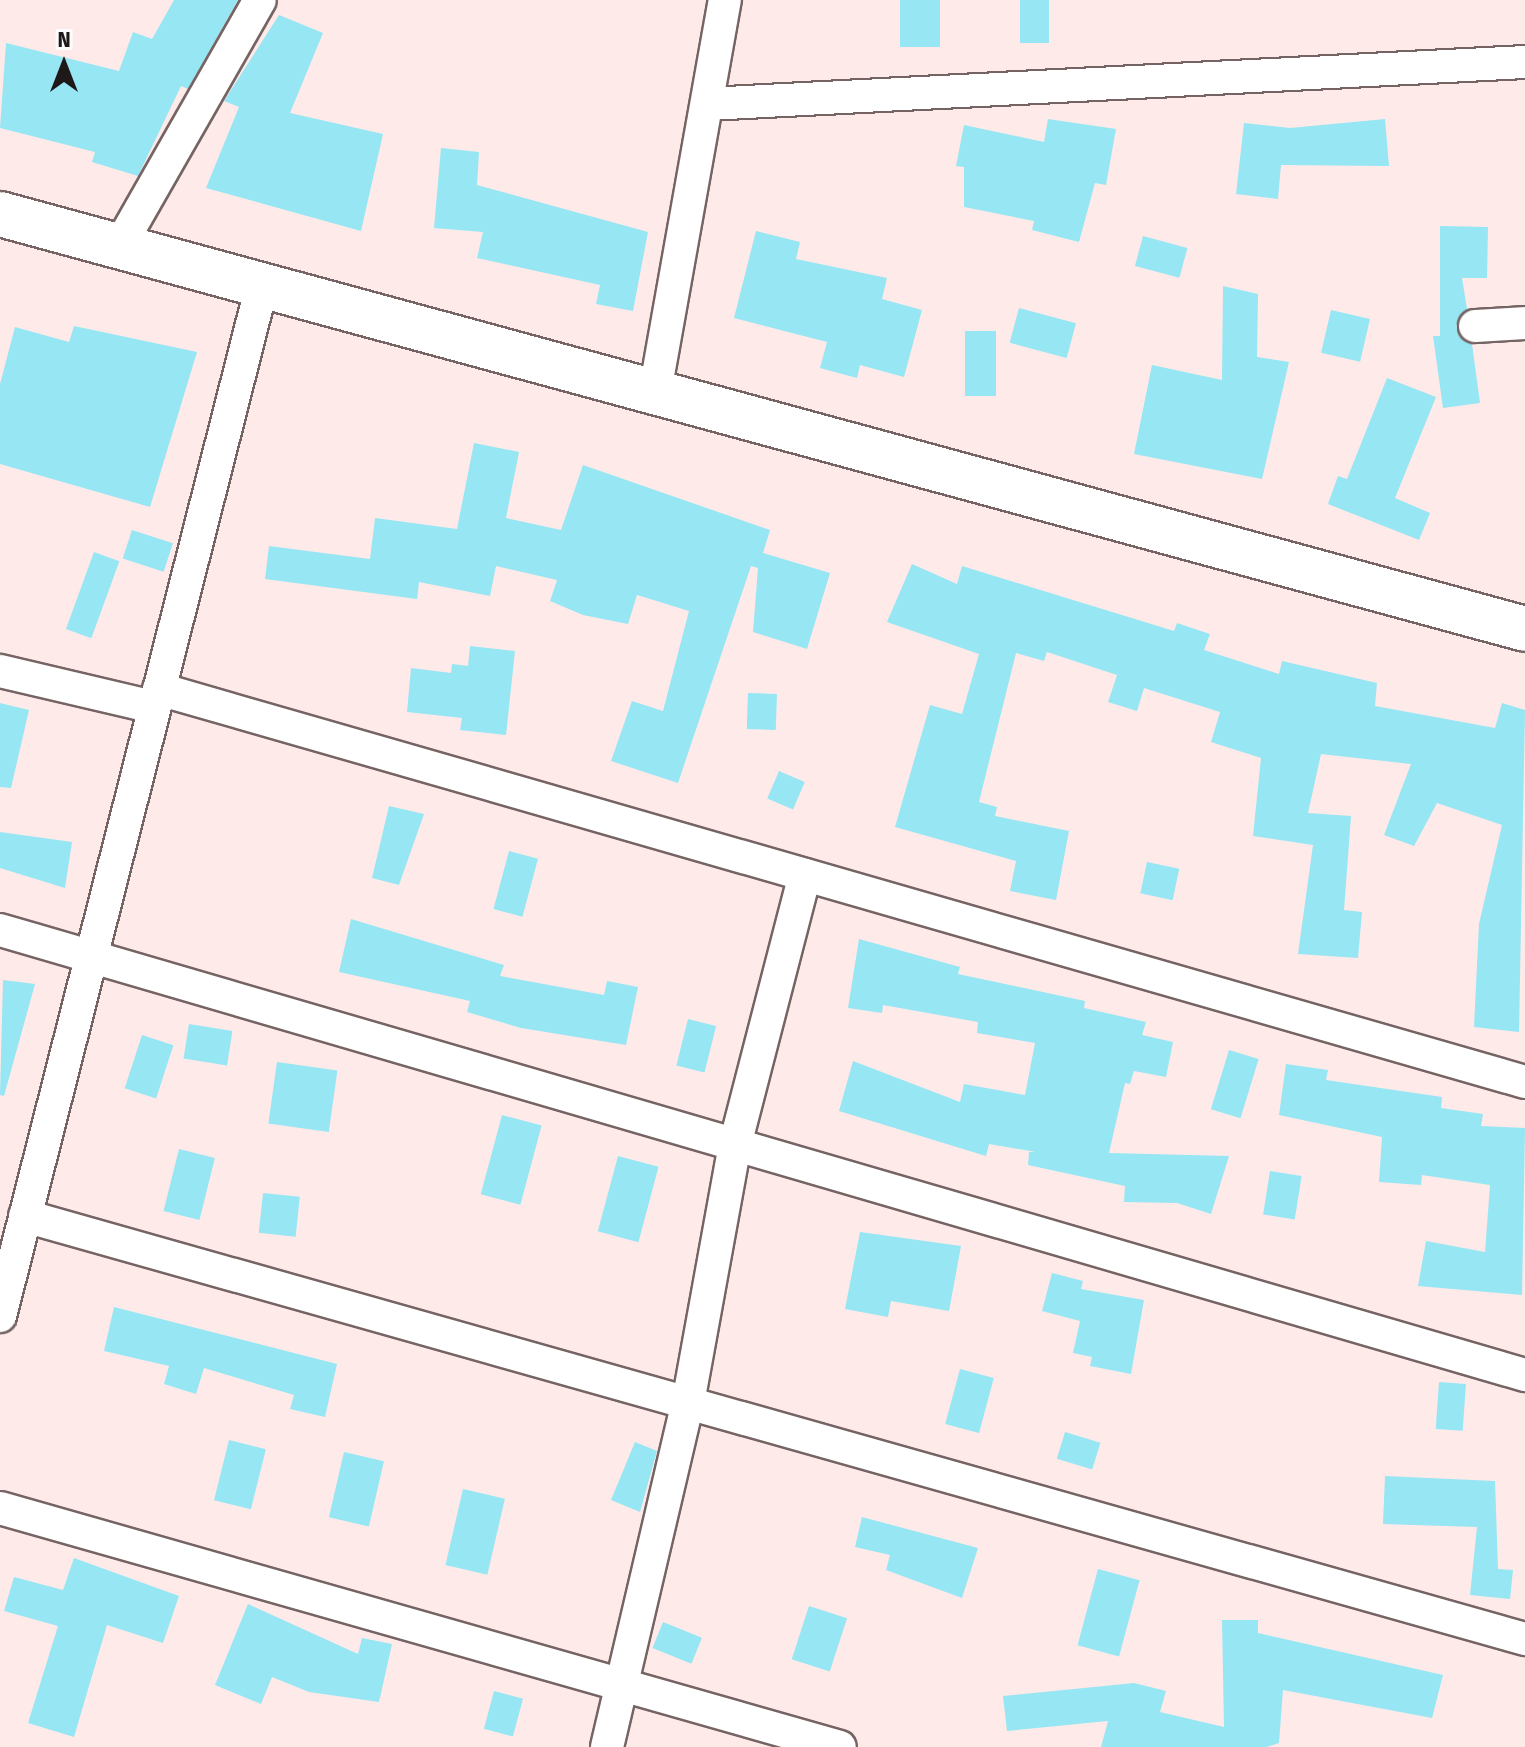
<!DOCTYPE html>
<html>
<head>
<meta charset="utf-8">
<style>
	body { margin:0 }
	#map { position:relative; width:1525px; height:1747px; overflow:hidden; background:#feeae9; font-family:"Fira Sans Condensed",sans-serif }
	div>[style] { position:absolute }
	[style*='--x'] { left:calc(var(--x)*1px); top:calc(var(--y)*1px); width:calc(var(--w)*1px); rotate:calc(var(--a)*1deg) }
	.building>* { inset:0; background:#96e6f4; transform-origin:0 0 }
	.roads { filter:drop-shadow(2px 0 #756463) drop-shadow(-2px 0 #756463) drop-shadow(0 2px #756463) drop-shadow(0 -2px #756463) }
	.minor>* { height:32px; margin:-16px; padding:0 16px; transform-origin:16px; border-radius:16px; background:#fff }
	.secondary>* { height:44px; margin:-22px; padding:0 22px; transform-origin:22px; border-radius:22px; background:#fff }
	span { translate:-50% -50%; white-space:nowrap; text-align:center; line-height:1.15; -webkit-text-stroke:7px #fcfcfc; paint-order:stroke }
	.north { position:absolute; left:24px; top:24px; width:80px; height:80px; -webkit-text-stroke:6px #fcfcfc; paint-order:stroke; rotate:0deg; font-size:22px; font-weight:700; line-height:32px; text-align:center; color:#1f1818 }
	.north::after { content:''; display:block; margin:auto; width:28px; height:36px; background:#1f1818; clip-path:polygon(50% 0,100% 100%,50% 72%,0 100%) }
</style>
</head>
<body>
<div id="map">
	<div class="building">
		<i style="clip-path:polygon(174px 0,238px 0,188px 89px,181px 86px,138px 176px,92px 162px,95px 152px,0 128px,6px 43px,119px 71px,133px 32px,152px 39px)"></i>
		<i style="left:900px;top:0;width:40px;height:47px"></i>
		<i style="left:1020px;top:0;width:29px;height:43px"></i>
		<i style="clip-path:polygon(279px 15px,323px 33px,290px 113px,383px 134px,361px 231px,206px 188px,239px 107px,224px 101px)"></i>
		<i style="clip-path:polygon(1048px 119px,1116px 129px,1106px 185px,1095px 183px,1079px 242px,1032px 230px,1034px 221px,964px 207px,964px 167px,956px 166px,964px 125px,1044px 142px)"></i>
		<i style="clip-path:polygon(1385px 119px,1389px 166px,1281px 165px,1278px 199px,1236px 194px,1244px 123px,1290px 128px)"></i>
		<i style="clip-path:polygon(441px 148px,479px 152px,477px 185px,648px 232px,633px 311px,596px 304px,600px 285px,477px 258px,483px 232px,434px 228px)"></i>
		<i style="clip-path:polygon(1440px 226px,1488px 227px,1487px 278px,1462px 278px,1467px 309px,1456px 326px,1472px 344px,1480px 403px,1443px 408px,1433px 336px,1440px 336px)"></i>
		<i style="clip-path:polygon(756px 231px,800px 242px,796px 259px,887px 278px,882px 299px,922px 310px,904px 377px,860px 365px,857px 378px,820px 368px,827px 342px,734px 318px)"></i>
		<i style="left:1143px;top:236px;width:46px;height:31px;rotate:15deg"></i>
		<i style="clip-path:polygon(1223px 286px,1258px 294px,1257px 357px,1289px 362px,1262px 479px,1134px 454px,1152px 365px,1222px 380px)"></i>
		<i style="left:1019px;top:308px;width:59px;height:36px;rotate:15deg"></i>
		<i style="left:1331px;top:310px;width:40px;height:44px;rotate:13deg"></i>
		<i style="clip-path:polygon(74px 326px,197px 352px,150px 507px,0 464px,0 384px,15px 327px,69px 342px)"></i>
		<i style="left:965px;top:331px;width:31px;height:65px"></i>
		<i style="clip-path:polygon(1387px 378px,1436px 397px,1395px 498px,1430px 513px,1419px 540px,1328px 504px,1338px 476px,1347px 479px)"></i>
		<i style="clip-path:polygon(474px 443px,519px 452px,506px 518px,561px 530px,583px 465px,770px 530px,763px 553px,830px 573px,807px 649px,753px 632px,758px 568px,751px 566px,678px 783px,611px 761px,632px 701px,663px 711px,689px 611px,637px 595px,628px 624px,583px 615px,550px 601px,557px 580px,496px 566px,490px 596px,419px 582px,417px 599px,265px 579px,269px 546px,370px 559px,375px 518px,457px 529px)"></i>
		<i style="left:132px;top:530px;width:43px;height:30px;rotate:18deg"></i>
		<i style="left:94px;top:552px;width:27px;height:82px;rotate:20deg"></i>
		<i style="clip-path:polygon(912px 564px,957px 584px,962px 566px,1174px 631px,1177px 623px,1210px 634px,1204px 650px,1279px 674px,1282px 661px,1377px 683px,1375px 706px,1495px 728px,1502px 703px,1525px 710px,1519px 1032px,1474px 1027px,1479px 924px,1502px 825px,1437px 803px,1414px 846px,1384px 835px,1411px 764px,1321px 754px,1308px 813px,1351px 816px,1344px 910px,1362px 912px,1358px 958px,1298px 954px,1313px 845px,1253px 836px,1261px 758px,1211px 742px,1220px 712px,1144px 688px,1137px 711px,1108px 702px,1117px 675px,1047px 652px,1044px 661px,1016px 653px,979px 802px,997px 807px,995px 816px,1069px 831px,1056px 900px,1010px 891px,1016px 861px,895px 827px,930px 705px,962px 714px,979px 654px,887px 622px)"></i>
		<i style="clip-path:polygon(470px 646px,515px 651px,506px 735px,460px 730px,462px 718px,407px 712px,411px 668px,451px 673px,452px 664px,468px 666px)"></i>
		<i style="left:748px;top:693px;width:29px;height:36px;rotate:2deg"></i>
		<i style="clip-path:polygon(0 703px,29px 710px,11px 788px,0 787px)"></i>
		<i style="left:779px;top:771px;width:28px;height:30px;rotate:23deg"></i>
		<i style="clip-path:polygon(389px 806px,424px 814px,399px 885px,372px 878px)"></i>
		<i style="clip-path:polygon(0 832px,72px 842px,65px 888px,0 868px)"></i>
		<i style="left:509px;top:851px;width:30px;height:60px;rotate:15deg"></i>
		<i style="left:1147px;top:862px;width:33px;height:32px;rotate:12deg"></i>
		<i style="clip-path:polygon(351px 919px,504px 965px,500px 976px,604px 995px,607px 981px,638px 987px,626px 1045px,521px 1028px,467px 1012px,470px 1001px,339px 972px)"></i>
		<i style="clip-path:polygon(859px 939px,960px 967px,958px 974px,1085px 1001px,1084px 1008px,1146px 1022px,1142px 1035px,1173px 1042px,1166px 1077px,1134px 1071px,1130px 1084px,1125px 1083px,1109px 1153px,1229px 1156px,1211px 1214px,1177px 1203px,1124px 1202px,1125px 1186px,1028px 1165px,1029px 1152px,1036px 1152px,989px 1144px,986px 1156px,839px 1111px,853px 1061px,960px 1102px,964px 1084px,1025px 1095px,1035px 1043px,977px 1033px,978px 1022px,883px 1005px,882px 1013px,848px 1008px)"></i>
		<i style="clip-path:polygon(3px 980px,35px 984px,4px 1096px,0 1095px)"></i>
		<i style="left:688px;top:1019px;width:29px;height:48px;rotate:14deg"></i>
		<i style="left:189px;top:1024px;width:44px;height:35px;rotate:9deg"></i>
		<i style="left:142px;top:1035px;width:33px;height:56px;rotate:18deg"></i>
		<i style="left:1229px;top:1050px;width:31px;height:62px;rotate:17deg"></i>
		<i style="left:277px;top:1062px;width:61px;height:62px;rotate:8deg"></i>
		<i style="clip-path:polygon(1286px 1064px,1328px 1070px,1326px 1080px,1442px 1097px,1441px 1108px,1483px 1114px,1481px 1126px,1525px 1128px,1522px 1295px,1418px 1286px,1426px 1241px,1485px 1252px,1490px 1185px,1422px 1175px,1421px 1185px,1379px 1182px,1382px 1137px,1279px 1115px)"></i>
		<i style="left:502px;top:1115px;width:41px;height:82px;rotate:15deg"></i>
		<i style="left:179px;top:1149px;width:37px;height:64px;rotate:14deg"></i>
		<i style="left:618px;top:1156px;width:42px;height:78px;rotate:15deg"></i>
		<i style="left:1270px;top:1171px;width:32px;height:44px;rotate:9deg"></i>
		<i style="left:263px;top:1193px;width:37px;height:40px;rotate:6deg"></i>
		<i style="clip-path:polygon(860px 1232px,961px 1246px,949px 1311px,891px 1301px,888px 1317px,845px 1309px)"></i>
		<i style="clip-path:polygon(1052px 1273px,1083px 1281px,1081px 1289px,1144px 1300px,1131px 1374px,1090px 1366px,1092px 1357px,1073px 1353px,1080px 1321px,1042px 1311px)"></i>
		<i style="clip-path:polygon(114px 1307px,337px 1364px,325px 1417px,290px 1409px,294px 1395px,204px 1368px,196px 1394px,164px 1384px,169px 1366px,104px 1351px)"></i>
		<i style="left:960px;top:1369px;width:35px;height:57px;rotate:15deg"></i>
		<i style="left:1439px;top:1382px;width:27px;height:47px;rotate:4deg"></i>
		<i style="left:1065px;top:1432px;width:37px;height:28px;rotate:17deg"></i>
		<i style="left:229px;top:1440px;width:38px;height:62px;rotate:14deg"></i>
		<i style="clip-path:polygon(635px 1442px,657px 1451px,640px 1512px,611px 1500px)"></i>
		<i style="left:344px;top:1452px;width:41px;height:67px;rotate:13deg"></i>
		<i style="clip-path:polygon(1385px 1476px,1495px 1481px,1498px 1569px,1513px 1570px,1510px 1599px,1470px 1595px,1477px 1527px,1383px 1524px)"></i>
		<i style="left:463px;top:1489px;width:43px;height:78px;rotate:13deg"></i>
		<i style="clip-path:polygon(862px 1517px,978px 1548px,962px 1598px,886px 1570px,890px 1555px,855px 1547px)"></i>
		<i style="clip-path:polygon(74px 1558px,179px 1596px,163px 1643px,107px 1625px,74px 1737px,28px 1723px,58px 1626px,4px 1611px,14px 1577px,63px 1590px)"></i>
		<i style="left:1098px;top:1569px;width:43px;height:79px;rotate:15deg"></i>
		<i style="clip-path:polygon(248px 1604px,358px 1654px,362px 1638px,392px 1644px,379px 1702px,309px 1692px,272px 1677px,261px 1704px,215px 1685px)"></i>
		<i style="left:809px;top:1606px;width:40px;height:56px;rotate:18deg"></i>
		<i style="clip-path:polygon(1222px 1620px,1258px 1620px,1258px 1633px,1443px 1675px,1432px 1718px,1283px 1690px,1279px 1743px,1267px 1747px,1101px 1747px,1108px 1721px,1007px 1731px,1003px 1696px,1134px 1683px,1166px 1691px,1160px 1712px,1224px 1727px)"></i>
		<i style="left:663px;top:1622px;width:42px;height:28px;rotate:22deg"></i>
		<i style="left:494px;top:1691px;width:30px;height:39px;rotate:15deg"></i>
	</div>
	<div class="roads">
		<div class="minor">
			<i style="--x:707;--y:104;--w:819;--a:-2.94"></i>
			<i style="--x:119;--y:247;--w:284;--a:-60.3"></i>
			<i style="--x:1475;--y:326;--w:50;--a:-3.4"></i>
			<i style="--x:655;--y:392;--w:398;--a:-79.9"></i>
			<i style="--x:0;--y:671;--w:158;--a:13.2"></i>
			<i style="--x:159;--y:689;--w:1421;--a:16.05"></i>
			<i style="--x:0;--y:930;--w:1589;--a:16.27"></i>
			<i style="--x:25;--y:1216;--w:1559;--a:15.75"></i>
			<i style="--x:0;--y:1316;--w:1064;--a:-75.74"></i>
			<i style="--x:0;--y:1508;--w:873;--a:15.88"></i>
			<i style="--x:607;--y:1747;--w:353;--a:-76.8"></i>
			<i style="--x:688;--y:1403;--w:262;--a:-79.7"></i>
			<i style="--x:735;--y:1145;--w:279;--a:-75.5"></i>
		</div>
		<div class="secondary">
			<i style="--x:0;--y:214;--w:1580;--a:15.22"></i>
		</div>
	</div>
	<div class="north">N</div>
</div>
</body>
</html>
